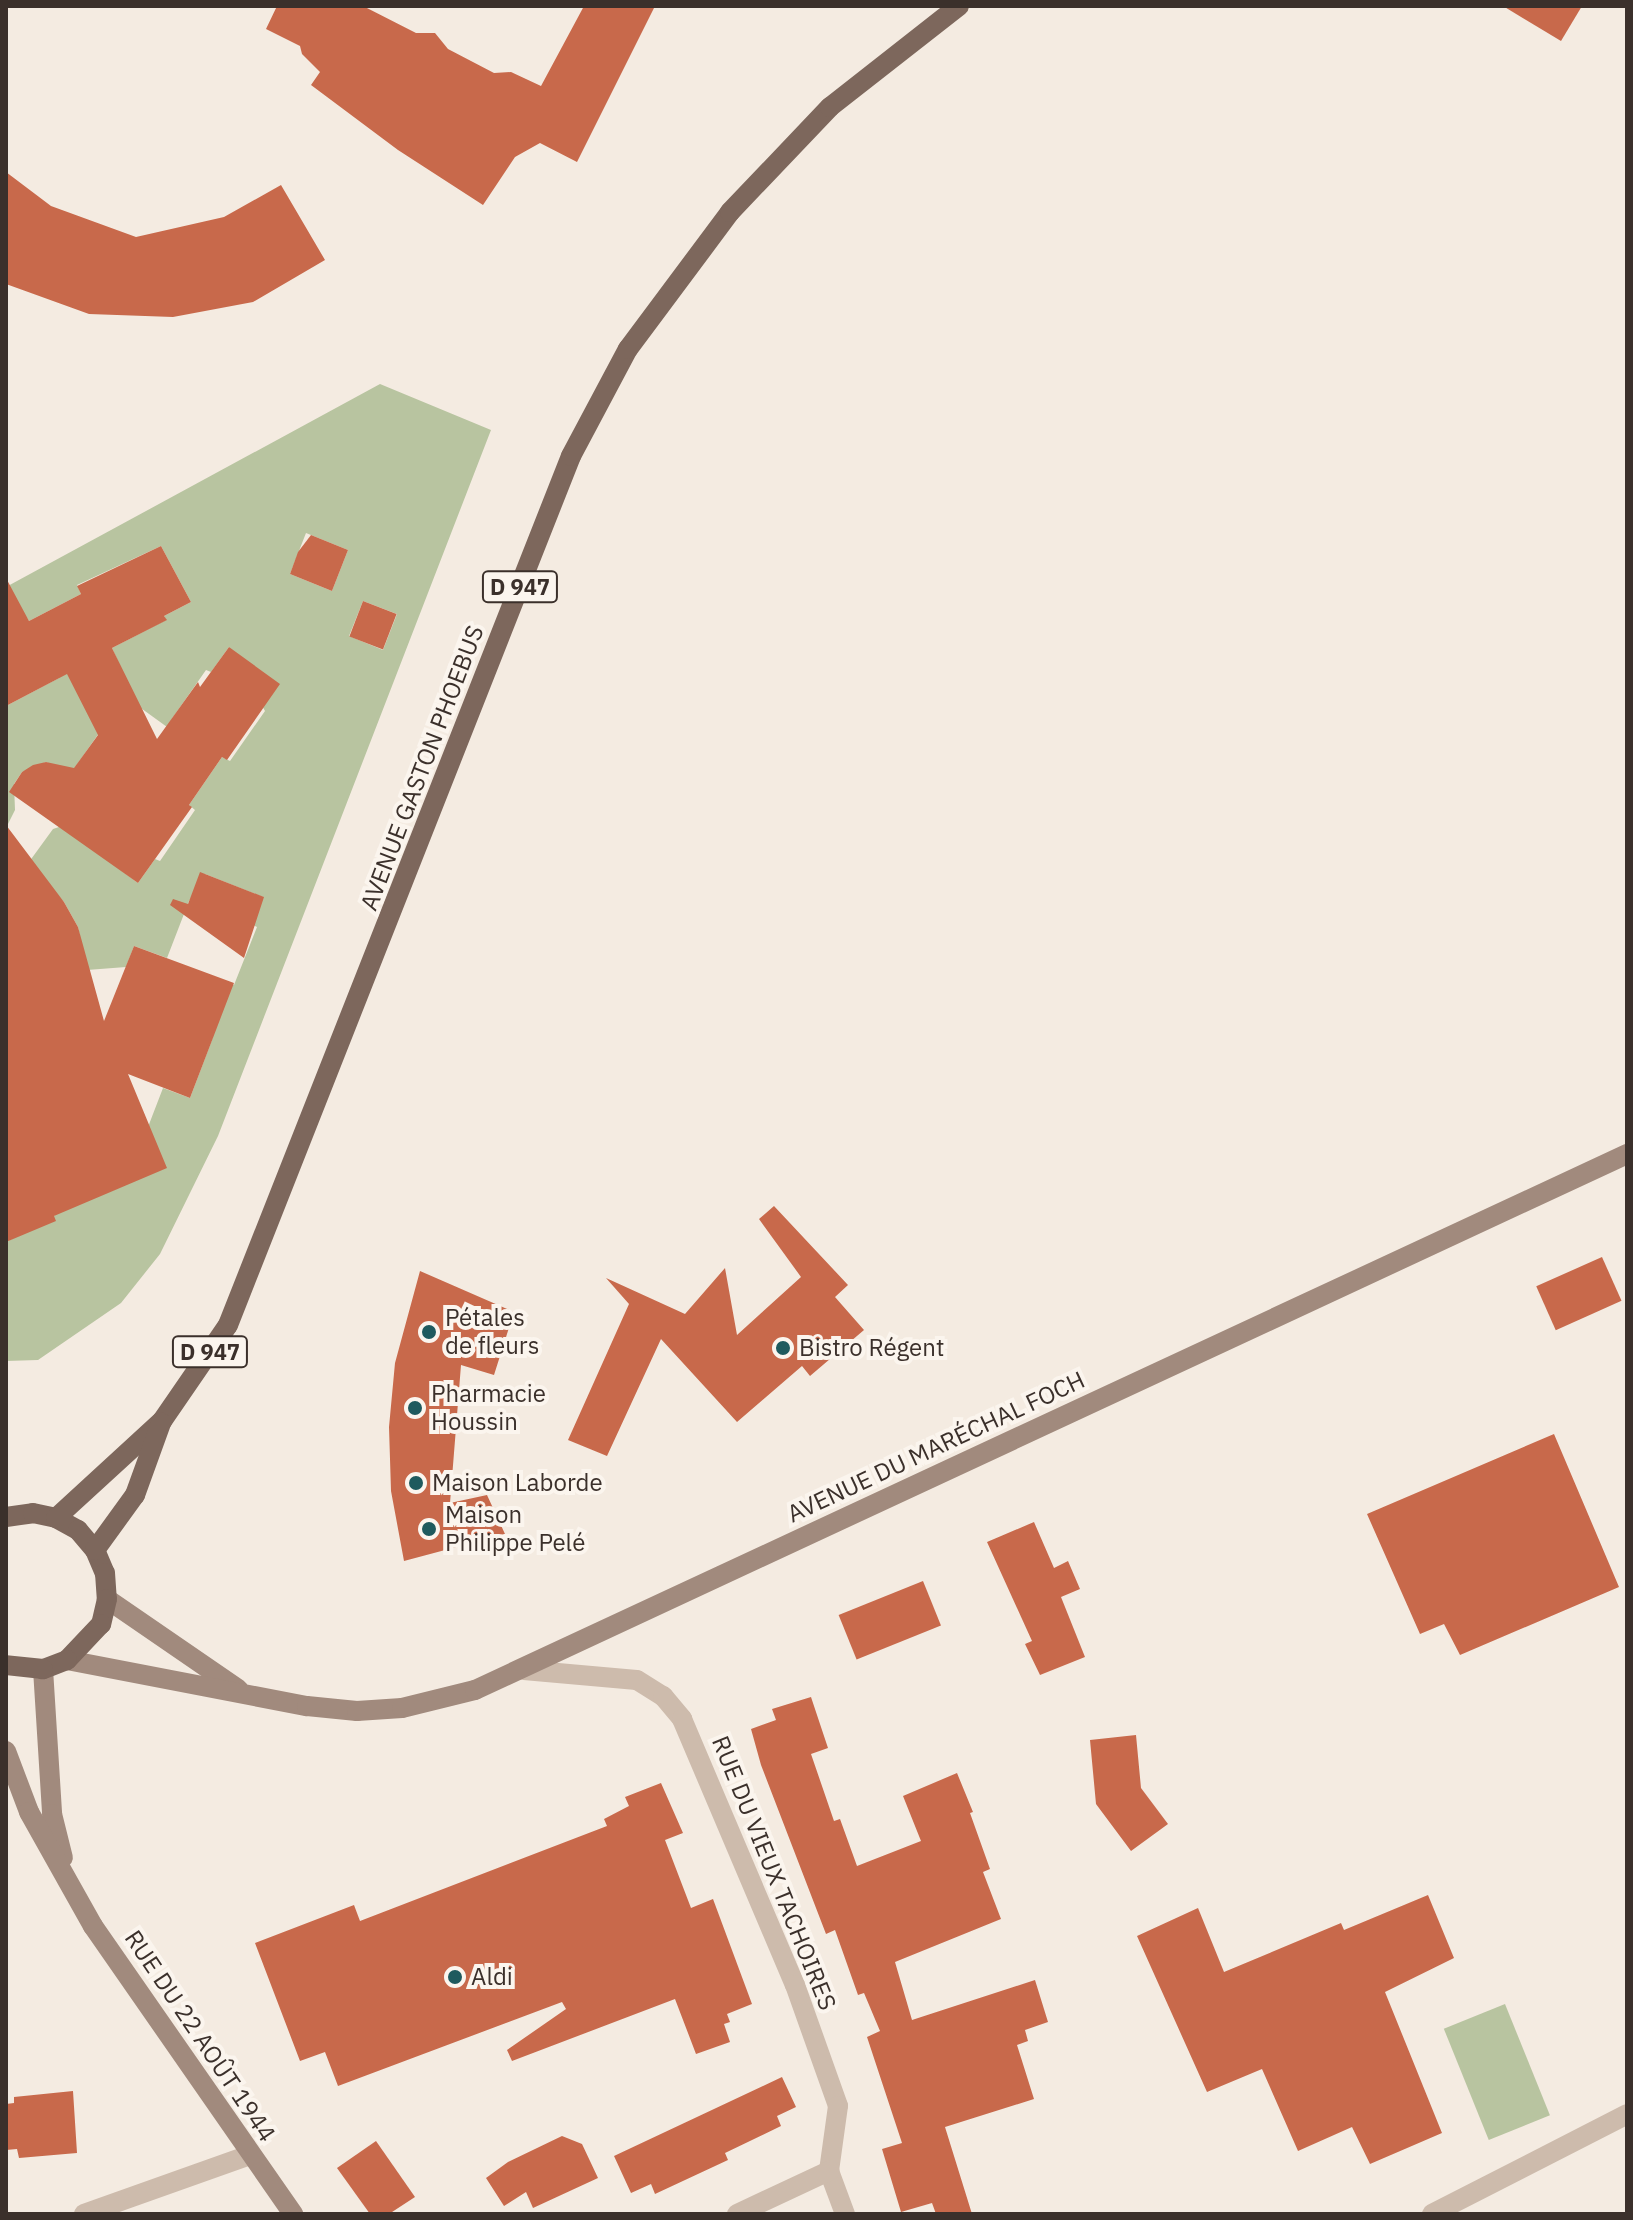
<!DOCTYPE html>
<html>
<head>
<meta charset="utf-8">
<style>
	body { margin:0 }
	#map { position:relative; width:1633px; height:2220px; overflow:hidden; background:#f4ebe1; font-family:"IBM Plex Sans",sans-serif }
	div>[style] { position:absolute }
	[style*='--x'] { left:calc(var(--x)*1px); top:calc(var(--y)*1px); width:calc(var(--w)*1px); rotate:calc(var(--a)*1deg) }
	.green>* { inset:0; background:#b8c4a0; transform-origin:0 0 }
	.building>* { inset:0; background:#c8694b; transform-origin:0 0 }
	.street>* { height:20px; margin:-10px; padding:0 10px; transform-origin:10px; border-radius:10px; background:#cdbbac }
	.secondary>* { height:20px; margin:-10px; padding:0 10px; transform-origin:10px; border-radius:10px; background:#a18a7d }
	.primary>* { height:20px; margin:-10px; padding:0 10px; transform-origin:10px; border-radius:10px; background:#7d675c }
	.dots>* { width:22px; height:22px; translate:-50% -50%; box-sizing:border-box; border:4px solid #fbf5ee; border-radius:50% }
	span { translate:-50% -50%; white-space:nowrap; text-align:center; line-height:1.15; -webkit-text-stroke:8px #fbf5ee; paint-order:stroke }
	.shield-label span { padding:2px 6px; background:#fbf5ee; border:2px solid; border-radius:6px; -webkit-text-stroke-width:0 }
	.shield-label { font-size:22px; color:#3b302b; font-weight:700 }
	.street-label { font-size:24px; color:#3b302b }
	.poi-label { font-size:24px; color:#3b302b }
	.left { translate:0 -50%; text-align:left }
	.frame { position:absolute; inset:0; border:8px solid #3b302b; pointer-events:none }
</style>
</head>
<body>
<div id="map">
	<div class="green">
		<i style="clip-path:polygon(evenodd,380px 384px,491px 430px,218px 1136px,160px 1254px,121px 1303px,38px 1360px,6px 1361px,6px 1242px,54px 1216px,143px 1140px,163px 1088px,190px 1098px,212px 1040px,226px 982px,234px 985px,257px 927px,253px 925px,263px 897px,205px 874px,189px 901px,167px 958px,134px 946px,126px 967px,87px 970px,78px 927px,64px 902px,29px 862px,53px 829px,62px 826px,138px 883px,155px 859px,160px 861px,195px 810px,189px 805px,222px 757px,230px 761px,265px 711px,229px 647px,211px 672px,206px 670px,171px 720px,174px 732px,138px 706px,112px 648px,166px 620px,164px 616px,191px 602px,161px 546px,77px 585px,81px 594px,29px 621px,6px 587px,380px 384px,306px 533px,348px 550px,332px 591px,290px 574px,306px 533px,380px 384px,363px 601px,397px 614px,383px 650px,349px 636px,363px 601px)"></i>
		<i style="clip-path:polygon(62px 665px,111px 716px,71px 773px,46px 762px,22px 772px,14px 784px,15px 810px,6px 828px,6px 706px,59px 678px)"></i>
		<i style="left:1505px;top:2004px;width:120px;height:66px;rotate:68deg"></i>
	</div>
	<div class="building">
		<i style="clip-path:polygon(277px 6px,363px 6px,416px 33px,435px 33px,448px 49px,494px 73px,511px 72px,541px 86px,584px 6px,655px 6px,577px 162px,540px 143px,515px 157px,483px 205px,398px 150px,311px 85px,320px 72px,302px 54px,300px 46px,266px 29px)"></i>
		<i style="clip-path:polygon(1503px 6px,1582px 6px,1561px 41px)"></i>
		<i style="clip-path:polygon(6px 172px,51px 206px,136px 237px,224px 217px,281px 185px,325px 260px,253px 302px,173px 317px,89px 314px,6px 284px)"></i>
		<i style="clip-path:polygon(311px 535px,348px 550px,332px 591px,290px 574px,298px 552px)"></i>
		<i style="clip-path:polygon(161px 546px,191px 602px,164px 616px,167px 620px,112px 648px,157px 739px,198px 682px,200px 687px,229px 647px,280px 684px,227px 760px,222px 757px,189px 805px,192px 807px,138px 883px,9px 792px,22px 772px,33px 765px,46px 762px,74px 768px,98px 735px,67px 674px,6px 706px,6px 578px,29px 621px,81px 594px,77px 586px)"></i>
		<i style="left:363px;top:601px;width:36px;height:38px;rotate:21deg"></i>
		<i style="clip-path:polygon(6px 825px,64px 902px,78px 927px,104px 1021px,134px 946px,234px 983px,190px 1098px,128px 1074px,167px 1168px,54px 1216px,56px 1221px,6px 1242px)"></i>
		<i style="clip-path:polygon(200px 872px,264px 897px,244px 958px,170px 905px,173px 899px,188px 904px)"></i>
		<i style="clip-path:polygon(774px 1206px,848px 1285px,835px 1297px,864px 1330px,810px 1376px,802px 1366px,737px 1422px,661px 1339px,607px 1456px,568px 1440px,629px 1304px,606px 1278px,685px 1314px,725px 1268px,737px 1335px,801px 1277px,759px 1219px)"></i>
		<i style="left:1602px;top:1257px;width:48px;height:72px;rotate:66deg"></i>
		<i style="clip-path:polygon(420px 1271px,514px 1312px,494px 1375px,461px 1365px,450px 1503px,487px 1495px,505px 1534px,404px 1561px,391px 1491px,389px 1427px,395px 1363px)"></i>
		<i style="clip-path:polygon(1554px 1434px,1619px 1587px,1460px 1655px,1444px 1624px,1420px 1634px,1367px 1514px)"></i>
		<i style="clip-path:polygon(1034px 1522px,1054px 1568px,1068px 1561px,1080px 1589px,1061px 1597px,1085px 1657px,1040px 1675px,1025px 1644px,1032px 1641px,987px 1542px)"></i>
		<i style="left:923px;top:1581px;width:48px;height:91px;rotate:68deg"></i>
		<i style="clip-path:polygon(811px 1697px,828px 1748px,811px 1754px,834px 1821px,840px 1819px,857px 1866px,921px 1841px,903px 1796px,957px 1773px,973px 1812px,970px 1813px,990px 1869px,983px 1872px,1001px 1919px,895px 1962px,912px 2020px,1035px 1980px,1048px 2022px,1025px 2030px,1028px 2041px,1017px 2045px,1034px 2099px,945px 2127px,972px 2214px,936px 2214px,932px 2203px,901px 2212px,882px 2149px,902px 2143px,867px 2037px,880px 2031px,864px 1993px,858px 1995px,835px 1930px,826px 1934px,761px 1765px,751px 1729px,776px 1720px,772px 1709px)"></i>
		<i style="clip-path:polygon(1136px 1735px,1141px 1788px,1168px 1824px,1131px 1851px,1096px 1804px,1090px 1740px)"></i>
		<i style="clip-path:polygon(661px 1783px,683px 1833px,665px 1840px,691px 1908px,713px 1899px,752px 2004px,727px 2014px,730px 2022px,724px 2024px,730px 2042px,696px 2054px,675px 1999px,512px 2061px,507px 2050px,566px 2009px,562px 2002px,338px 2086px,325px 2052px,300px 2061px,255px 1943px,354px 1905px,360px 1921px,607px 1826px,604px 1819px,629px 1806px,625px 1797px)"></i>
		<i style="clip-path:polygon(1428px 1895px,1454px 1958px,1385px 1992px,1442px 2133px,1370px 2164px,1352px 2127px,1298px 2151px,1262px 2069px,1207px 2092px,1137px 1936px,1198px 1908px,1224px 1972px,1341px 1923px,1344px 1930px)"></i>
		<i style="clip-path:polygon(782px 2077px,796px 2107px,777px 2116px,781px 2126px,725px 2153px,728px 2160px,655px 2194px,651px 2184px,631px 2193px,614px 2156px)"></i>
		<i style="clip-path:polygon(73px 2091px,77px 2153px,19px 2158px,17px 2149px,6px 2150px,6px 2104px,14px 2103px,14px 2097px)"></i>
		<i style="clip-path:polygon(562px 2136px,582px 2144px,598px 2178px,533px 2208px,526px 2192px,504px 2206px,486px 2178px,508px 2162px)"></i>
		<i style="clip-path:polygon(376px 2141px,415px 2197px,389px 2214px,370px 2214px,337px 2168px)"></i>
	</div>
	<div class="street">
		<i style="--x:524;--y:1670;--w:113;--a:5.1"></i>
		<i style="--x:637;--y:1680;--w:31;--a:32"></i>
		<i style="--x:663;--y:1696;--w:30;--a:50"></i>
		<i style="--x:682;--y:1719;--w:289;--a:67"></i>
		<i style="--x:795;--y:1985;--w:128;--a:70.4"></i>
		<i style="--x:838;--y:2106;--w:66;--a:97.9"></i>
		<i style="--x:829;--y:2171;--w:46;--a:69.6"></i>
		<i style="--x:84;--y:2214;--w:176;--a:-19.6"></i>
		<i style="--x:737;--y:2214;--w:102;--a:-25.1"></i>
		<i style="--x:1432;--y:2214;--w:219;--a:-27.1"></i>
	</div>
	<div class="secondary">
		<i style="--x:107;--y:1599;--w:159;--a:34.5"></i>
		<i style="--x:67;--y:1660;--w:244;--a:10.9"></i>
		<i style="--x:307;--y:1706;--w:50;--a:5.7"></i>
		<i style="--x:357;--y:1711;--w:45;--a:-3.8"></i>
		<i style="--x:402;--y:1708;--w:75;--a:-13.9"></i>
		<i style="--x:475;--y:1690;--w:1271;--a:-24.95"></i>
		<i style="--x:43;--y:1669;--w:145;--a:86.4"></i>
		<i style="--x:52;--y:1814;--w:45;--a:76"></i>
		<i style="--x:6;--y:1751;--w:65;--a:69.3"></i>
		<i style="--x:29;--y:1812;--w:131;--a:60.7"></i>
		<i style="--x:93;--y:1926;--w:351;--a:55.2"></i>
	</div>
	<div class="primary">
		<i style="--x:6;--y:1517;--w:27;--a:-8"></i>
		<i style="--x:33;--y:1513;--w:24;--a:12"></i>
		<i style="--x:56;--y:1518;--w:25;--a:29"></i>
		<i style="--x:78;--y:1530;--w:26;--a:50"></i>
		<i style="--x:95;--y:1550;--w:25;--a:67"></i>
		<i style="--x:105;--y:1573;--w:26;--a:86"></i>
		<i style="--x:107;--y:1599;--w:26;--a:103"></i>
		<i style="--x:101;--y:1624;--w:50;--a:133.4"></i>
		<i style="--x:67;--y:1660;--w:26;--a:159"></i>
		<i style="--x:43;--y:1669;--w:37;--a:-174"></i>
		<i style="--x:56;--y:1518;--w:144;--a:-42.5"></i>
		<i style="--x:162;--y:1421;--w:116;--a:-55.5"></i>
		<i style="--x:228;--y:1325;--w:934;--a:-68.46"></i>
		<i style="--x:571;--y:456;--w:121;--a:-62"></i>
		<i style="--x:628;--y:349;--w:171;--a:-53.3"></i>
		<i style="--x:730;--y:212;--w:145;--a:-46.4"></i>
		<i style="--x:830;--y:107;--w:164;--a:-38.1"></i>
		<i style="--x:95;--y:1550;--w:68;--a:-54"></i>
		<i style="--x:135;--y:1495;--w:77;--a:-70.1"></i>
	</div>
	<div class="dots">
		<i style="left:429px;top:1332px;background:#1f5a5e"></i>
		<i style="left:783px;top:1348px;background:#1f5a5e"></i>
		<i style="left:415px;top:1408px;background:#1f5a5e"></i>
		<i style="left:416px;top:1483px;background:#1f5a5e"></i>
		<i style="left:429px;top:1529px;background:#1f5a5e"></i>
		<i style="left:455px;top:1977px;background:#1f5a5e"></i>
	</div>
	<div class="shield-label">
		<span style="left:520px;top:587px">D 947</span>
		<span style="left:210px;top:1352px">D 947</span>
	</div>
	<div class="street-label">
		<span style="left:422px;top:768px;rotate:-69deg">AVENUE GASTON PHOEBUS</span>
		<span style="left:936px;top:1447px;rotate:-25deg">AVENUE DU MARÉCHAL FOCH</span>
		<span style="left:774px;top:1873px;rotate:68deg">RUE DU VIEUX TACHOIRES</span>
		<span style="left:200px;top:2036px;rotate:56deg">RUE DU 22 AOÛT 1944</span>
	</div>
	<div class="poi-label">
		<span class="left" style="left:445px;top:1332px">Pétales<br>de fleurs</span>
		<span class="left" style="left:799px;top:1348px">Bistro Régent</span>
		<span class="left" style="left:431px;top:1408px">Pharmacie<br>Houssin</span>
		<span class="left" style="left:432px;top:1483px">Maison Laborde</span>
		<span class="left" style="left:445px;top:1529px">Maison<br>Philippe Pelé</span>
		<span class="left" style="left:471px;top:1977px">Aldi</span>
	</div>
	<div class="frame"></div>
</div>
</body>
</html>
